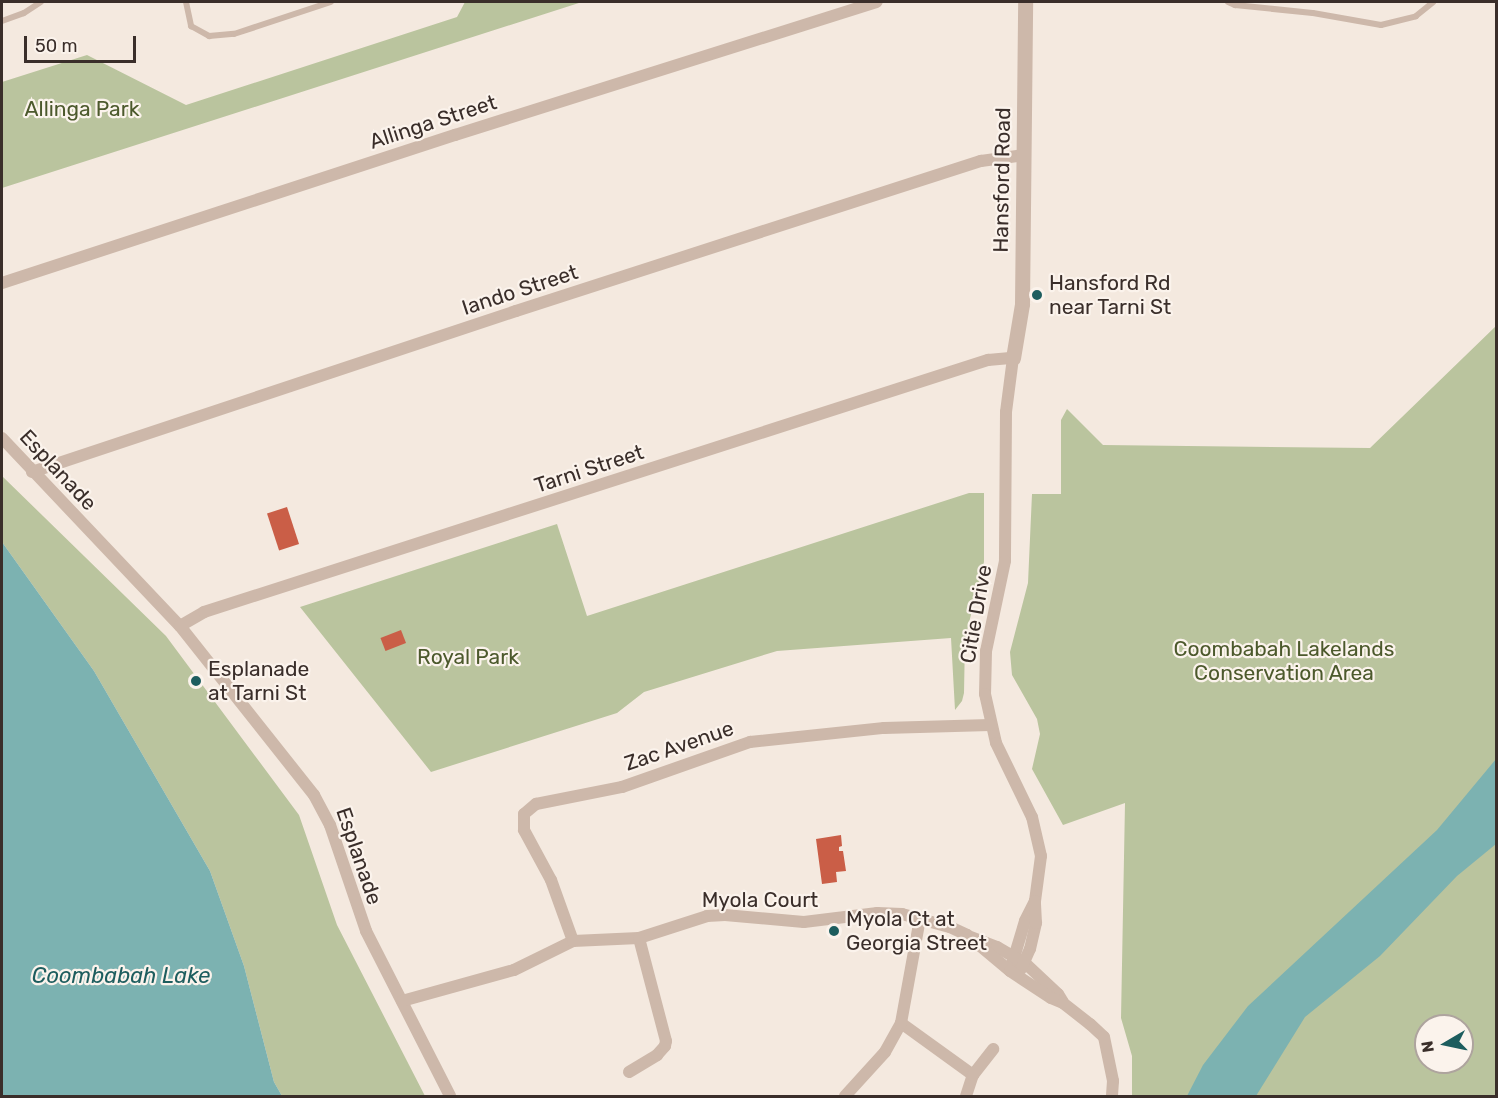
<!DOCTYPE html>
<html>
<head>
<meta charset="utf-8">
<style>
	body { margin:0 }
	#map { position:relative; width:1498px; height:1098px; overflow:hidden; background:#f4e9df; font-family:Rubik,sans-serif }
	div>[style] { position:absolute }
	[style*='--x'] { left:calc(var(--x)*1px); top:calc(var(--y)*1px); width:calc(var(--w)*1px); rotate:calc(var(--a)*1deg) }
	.green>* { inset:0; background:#bac49e }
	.water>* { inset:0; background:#7cb2b1 }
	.building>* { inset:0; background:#ca5e47; transform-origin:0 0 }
	.service>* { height:6px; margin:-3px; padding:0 3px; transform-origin:3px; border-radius:3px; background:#cdb8aa }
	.minor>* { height:12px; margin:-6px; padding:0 6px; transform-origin:6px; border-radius:6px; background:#cdb8aa }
	.tertiary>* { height:15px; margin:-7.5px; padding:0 7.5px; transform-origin:7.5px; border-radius:7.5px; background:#cdb8aa }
	.dots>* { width:16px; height:16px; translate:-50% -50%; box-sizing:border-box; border:3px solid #fbf3ec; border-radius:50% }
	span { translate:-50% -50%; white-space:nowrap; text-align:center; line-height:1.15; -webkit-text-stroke:4.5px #fbf3ec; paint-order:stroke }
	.park-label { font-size:21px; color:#4c592c }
	.street-label { font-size:21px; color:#3a2e2a }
	.poi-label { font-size:21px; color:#3a2e2a }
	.left { translate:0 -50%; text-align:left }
	.water-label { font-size:22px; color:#1d5d5e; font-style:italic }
	.frame { position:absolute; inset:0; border:3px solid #3a2e2a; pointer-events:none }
	.north { position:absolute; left:1414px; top:1014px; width:60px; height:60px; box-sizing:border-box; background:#fbf3ec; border:2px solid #aea49e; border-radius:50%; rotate:261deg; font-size:16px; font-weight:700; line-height:24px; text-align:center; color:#3a2e2a }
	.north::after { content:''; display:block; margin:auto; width:21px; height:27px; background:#1d5d5e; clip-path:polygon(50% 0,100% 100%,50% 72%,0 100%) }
	.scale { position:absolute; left:24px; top:36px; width:112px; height:27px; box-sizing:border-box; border:3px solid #3a2e2a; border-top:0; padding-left:8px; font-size:18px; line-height:21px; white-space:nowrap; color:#3a2e2a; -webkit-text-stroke:4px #fbf3ec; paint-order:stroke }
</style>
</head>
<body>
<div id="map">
	<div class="green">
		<i style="clip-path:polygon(465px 2px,582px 2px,2px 188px,2px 82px,87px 55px,186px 105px,457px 17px)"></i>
		<i style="clip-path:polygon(evenodd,1496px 326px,1496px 1096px,1132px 1096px,1132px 1056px,1121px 1018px,1125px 803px,1063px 825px,1032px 769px,1040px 734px,1037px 719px,1012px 675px,1010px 652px,1028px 583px,1032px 494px,1061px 494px,1061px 420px,1067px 409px,1103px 445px,1370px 448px,1496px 326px,1426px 1026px,1462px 1026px,1462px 1062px,1426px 1062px,1426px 1026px)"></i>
		<i style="clip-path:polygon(2px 476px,166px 636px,299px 815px,337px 925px,425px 1096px,282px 1096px,274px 1082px,244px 966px,210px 871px,94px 671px,2px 542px)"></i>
		<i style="clip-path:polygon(969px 493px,984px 493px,984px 562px,965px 639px,964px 693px,962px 701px,955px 710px,951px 638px,777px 651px,644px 692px,617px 713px,431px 772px,300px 607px,557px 524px,587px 616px)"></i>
	</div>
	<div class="water">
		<i style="clip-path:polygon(2px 542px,94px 671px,210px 871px,244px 966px,274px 1082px,282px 1096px,2px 1096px)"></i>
		<i style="clip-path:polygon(1496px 759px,1496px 844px,1457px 876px,1380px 956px,1305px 1017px,1256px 1096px,1187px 1096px,1203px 1065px,1248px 1006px,1437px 830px)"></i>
	</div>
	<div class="building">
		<i style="left:287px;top:507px;width:39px;height:21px;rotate:72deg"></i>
		<i style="left:401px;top:630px;width:14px;height:22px;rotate:69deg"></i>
		<i style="clip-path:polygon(841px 835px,842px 846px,839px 847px,839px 851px,843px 851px,846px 871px,836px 872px,837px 882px,822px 884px,816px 839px)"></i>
	</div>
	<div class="service">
		<i style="--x:186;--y:2;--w:25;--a:78"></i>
		<i style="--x:191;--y:26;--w:21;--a:29"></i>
		<i style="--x:209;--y:36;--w:25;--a:-5"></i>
		<i style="--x:234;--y:34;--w:102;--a:-18.3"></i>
		<i style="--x:1228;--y:2;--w:8;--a:23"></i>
		<i style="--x:1235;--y:5;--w:78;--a:5.9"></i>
		<i style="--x:1313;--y:13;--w:69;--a:10"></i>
		<i style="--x:1381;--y:25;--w:36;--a:-14"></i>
		<i style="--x:1416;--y:16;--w:22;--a:-39"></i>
		<i style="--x:2;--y:21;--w:23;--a:-20"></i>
		<i style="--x:24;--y:13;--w:20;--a:-33"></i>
	</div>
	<div class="minor">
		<i style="--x:2;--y:283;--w:477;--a:-18.1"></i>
		<i style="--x:455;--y:135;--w:442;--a:-17.5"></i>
		<i style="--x:2;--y:438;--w:259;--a:46.6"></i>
		<i style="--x:180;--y:626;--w:216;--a:51.6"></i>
		<i style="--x:314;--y:795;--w:34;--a:62"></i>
		<i style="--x:330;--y:825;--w:112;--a:71.2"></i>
		<i style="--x:366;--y:931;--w:185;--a:63"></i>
		<i style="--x:32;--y:472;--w:510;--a:-18.4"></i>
		<i style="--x:516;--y:311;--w:489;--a:-17.9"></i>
		<i style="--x:981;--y:161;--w:43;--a:-7.9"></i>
		<i style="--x:180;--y:626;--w:28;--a:-30"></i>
		<i style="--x:204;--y:612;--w:824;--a:-17.82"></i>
		<i style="--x:988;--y:360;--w:25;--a:-5"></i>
		<i style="--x:1013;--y:358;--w:54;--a:97.4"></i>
		<i style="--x:1006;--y:412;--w:149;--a:90.4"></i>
		<i style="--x:1005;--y:561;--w:92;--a:101.9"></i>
		<i style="--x:986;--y:651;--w:43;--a:91.3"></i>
		<i style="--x:985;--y:694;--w:50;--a:77.3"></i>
		<i style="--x:996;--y:743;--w:82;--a:64.1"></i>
		<i style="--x:1032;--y:817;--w:40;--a:77"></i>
		<i style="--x:1041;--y:856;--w:45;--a:97.6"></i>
		<i style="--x:1035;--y:901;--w:22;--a:117"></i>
		<i style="--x:1025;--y:921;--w:52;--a:106.7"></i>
		<i style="--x:971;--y:937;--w:28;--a:21"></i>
		<i style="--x:997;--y:947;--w:32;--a:30"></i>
		<i style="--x:1025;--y:963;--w:45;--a:43.2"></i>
		<i style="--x:1058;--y:994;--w:9;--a:58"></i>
		<i style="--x:573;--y:941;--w:65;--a:-109.8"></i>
		<i style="--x:551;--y:880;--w:57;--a:-118.4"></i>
		<i style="--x:524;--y:830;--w:16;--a:-90"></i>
		<i style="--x:524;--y:814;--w:16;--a:-40"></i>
		<i style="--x:536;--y:804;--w:88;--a:-11.2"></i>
		<i style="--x:622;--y:787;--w:136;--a:-19.4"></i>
		<i style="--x:750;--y:742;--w:135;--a:-6"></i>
		<i style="--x:884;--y:728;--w:106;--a:-1.6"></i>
		<i style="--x:1021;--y:969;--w:22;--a:-66"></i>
		<i style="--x:1030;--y:949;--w:27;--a:-77"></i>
		<i style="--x:1036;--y:923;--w:22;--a:-93"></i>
		<i style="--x:402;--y:1001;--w:116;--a:-15.5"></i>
		<i style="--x:514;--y:970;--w:66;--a:-26.2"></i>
		<i style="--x:573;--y:941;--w:66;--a:-2.6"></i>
		<i style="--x:639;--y:938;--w:71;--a:-17.9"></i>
		<i style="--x:707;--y:916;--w:18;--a:-3"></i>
		<i style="--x:725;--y:915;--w:79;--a:5.1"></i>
		<i style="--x:804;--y:922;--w:74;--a:-7"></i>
		<i style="--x:877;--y:913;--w:25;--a:2"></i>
		<i style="--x:902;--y:914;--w:50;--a:15.2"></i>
		<i style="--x:950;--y:927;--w:19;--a:25"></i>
		<i style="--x:967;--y:935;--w:56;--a:39.9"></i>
		<i style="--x:1010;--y:971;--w:49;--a:33.4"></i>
		<i style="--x:1051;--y:998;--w:13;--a:23"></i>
		<i style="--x:1063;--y:1003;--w:34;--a:38"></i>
		<i style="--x:1090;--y:1024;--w:19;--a:43"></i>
		<i style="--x:1104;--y:1037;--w:45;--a:78.4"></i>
		<i style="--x:1113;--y:1081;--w:15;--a:94"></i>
		<i style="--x:901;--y:1023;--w:89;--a:35.8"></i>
		<i style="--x:629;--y:1072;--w:33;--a:-31"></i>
		<i style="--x:657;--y:1055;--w:12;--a:-48"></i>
		<i style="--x:665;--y:1046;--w:5;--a:-79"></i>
		<i style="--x:666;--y:1041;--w:106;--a:-104.7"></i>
		<i style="--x:845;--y:1096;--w:59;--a:-47.7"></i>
		<i style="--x:885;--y:1052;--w:33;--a:-61"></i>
		<i style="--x:901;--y:1023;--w:107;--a:-79.7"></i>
		<i style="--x:966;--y:1096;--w:22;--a:-72"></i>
		<i style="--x:973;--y:1075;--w:33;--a:-52"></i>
	</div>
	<div class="tertiary">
		<i style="--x:1013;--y:358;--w:55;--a:-80.5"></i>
		<i style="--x:1022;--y:304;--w:302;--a:-89.4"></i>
	</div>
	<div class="dots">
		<i style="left:1037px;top:295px;background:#1d5d5e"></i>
		<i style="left:196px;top:681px;background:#1d5d5e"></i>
		<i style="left:834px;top:931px;background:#1d5d5e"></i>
	</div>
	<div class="park-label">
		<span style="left:82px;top:109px">Allinga Park</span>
		<span style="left:1284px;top:661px">Coombabah Lakelands<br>Conservation Area</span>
		<span style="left:468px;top:657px">Royal Park</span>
	</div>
	<div class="street-label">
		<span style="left:433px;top:122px;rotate:-18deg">Allinga Street</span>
		<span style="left:1002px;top:180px;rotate:-89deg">Hansford Road</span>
		<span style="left:520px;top:290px;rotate:-18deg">Iando Street</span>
		<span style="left:589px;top:469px;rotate:-18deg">Tarni Street</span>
		<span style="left:58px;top:470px;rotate:47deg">Esplanade</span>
		<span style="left:976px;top:614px;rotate:-80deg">Citie Drive</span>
		<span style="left:679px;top:746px;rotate:-19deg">Zac Avenue</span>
		<span style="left:359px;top:856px;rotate:71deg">Esplanade</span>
		<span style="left:760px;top:900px">Myola Court</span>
	</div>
	<div class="poi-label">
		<span class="left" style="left:1049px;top:295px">Hansford Rd<br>near Tarni St</span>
		<span class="left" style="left:208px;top:681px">Esplanade<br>at Tarni St</span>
		<span class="left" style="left:846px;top:931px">Myola Ct at<br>Georgia Street</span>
	</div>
	<div class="water-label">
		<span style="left:121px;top:976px">Coombabah Lake</span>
	</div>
	<div class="frame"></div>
	<div class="north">N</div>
	<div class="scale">50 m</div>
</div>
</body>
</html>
